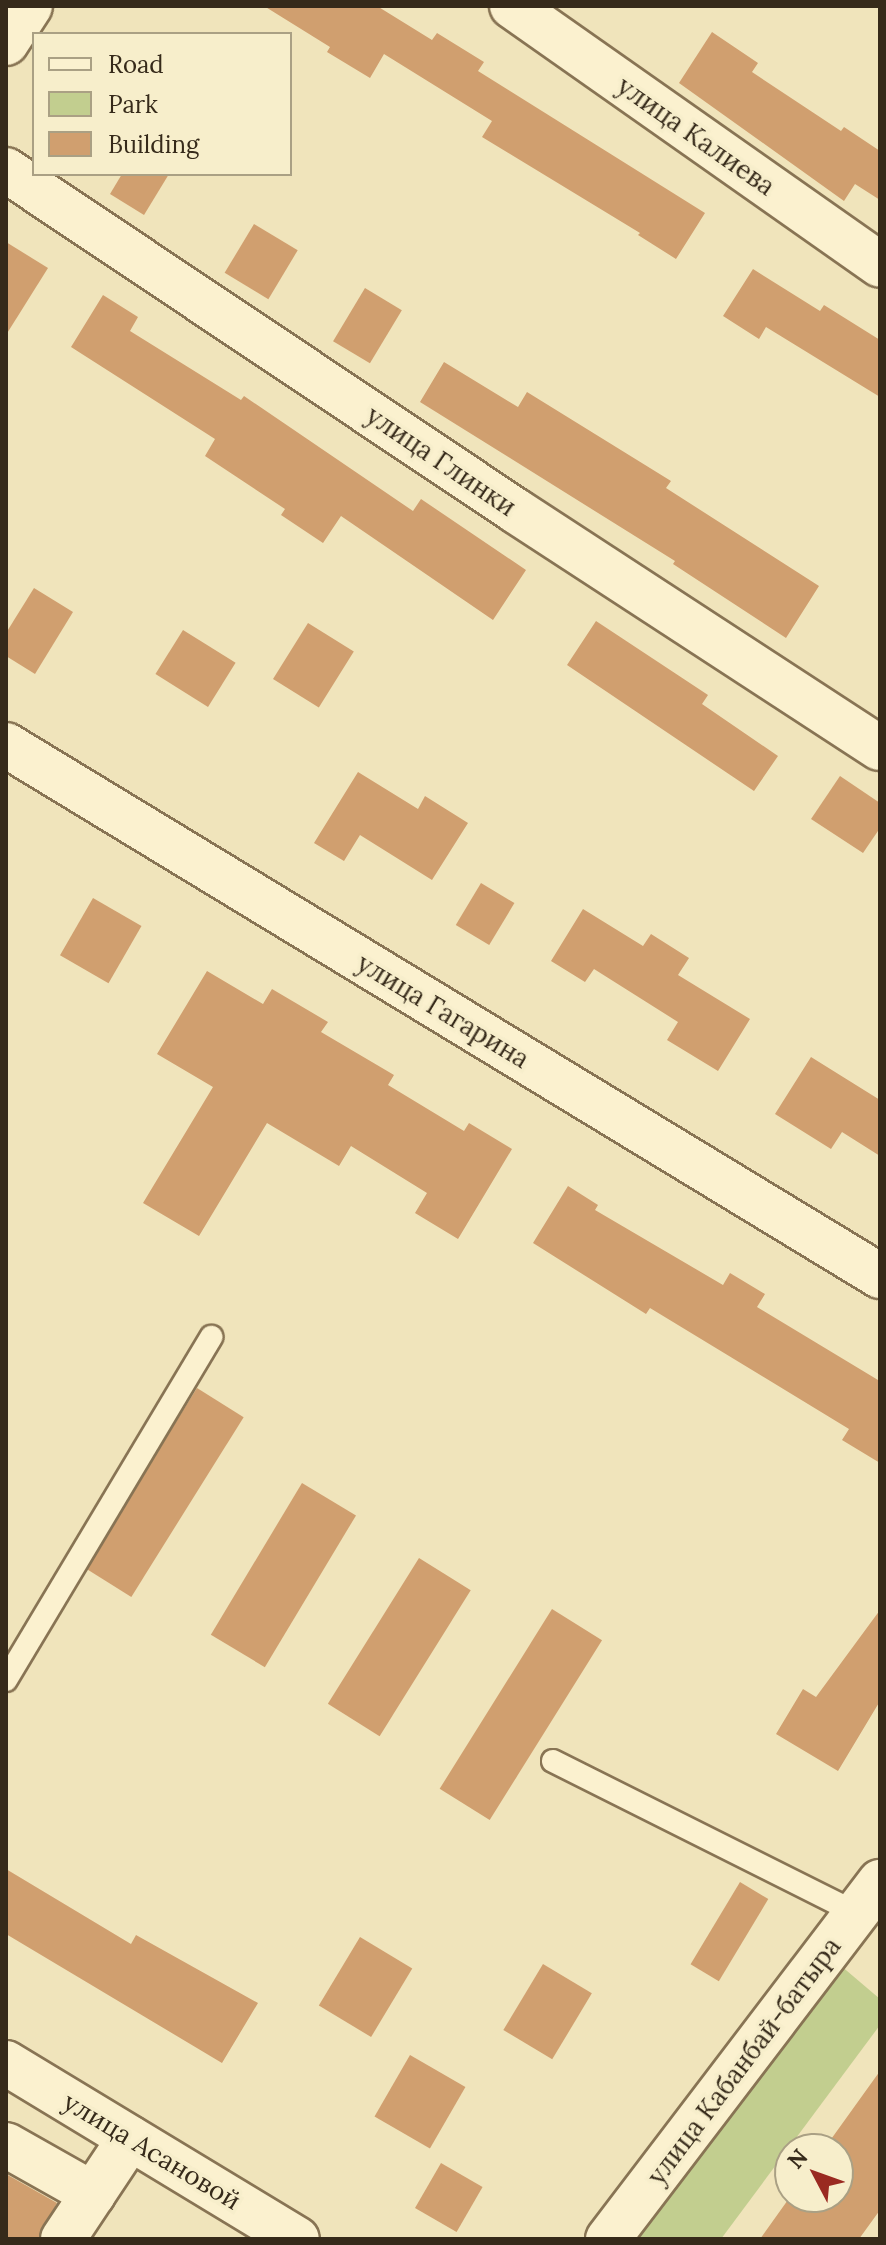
<!DOCTYPE html>
<html>
<head>
<meta charset="utf-8">
<style>
	body { margin:0 }
	#map { position:relative; width:886px; height:2245px; overflow:hidden; background:#f0e4bb; font-family:Lora,serif }
	div>[style] { position:absolute }
	[style*='--x'] { left:calc(var(--x)*1px); top:calc(var(--y)*1px); width:calc(var(--w)*1px); rotate:calc(var(--a)*1deg) }
	.green>* { inset:0; background:#c2ce8f }
	.building>* { inset:0; background:#d09f6f; transform-origin:0 0 }
	.roads { filter:drop-shadow(2px 0 #887454) drop-shadow(-2px 0 #887454) drop-shadow(0 2px #887454) drop-shadow(0 -2px #887454) }
	.lane>* { height:22px; margin:-11px; padding:0 11px; transform-origin:11px; border-radius:11px; background:#fbf1cf }
	.street>* { height:44px; margin:-22px; padding:0 22px; transform-origin:22px; border-radius:22px; background:#fbf1cf }
	.secondary>* { height:44px; margin:-22px; padding:0 22px; transform-origin:22px; border-radius:22px; background:#fbf1cf }
	span { translate:-50% -50%; white-space:nowrap; text-align:center; line-height:1.15; -webkit-text-stroke:7px #f7eecb; paint-order:stroke }
	.street-label { font-size:26px; color:#362a1a }
	.frame { position:absolute; inset:0; border:8px solid #362a1a; pointer-events:none }
	.legend { position:absolute; left:32px; top:32px; width:260px; height:144px; box-sizing:border-box; background:#f7eecb; border:2px solid #aaa084; margin:0; padding:10px 14px; list-style:none; font-size:24px; color:#362a1a }
	.legend li { display:flex; align-items:center; gap:16px; height:40px }
	.legend b { width:40px; border:2px solid #aaa084 }
	.north { position:absolute; left:774px; top:2133px; width:80px; height:80px; box-sizing:border-box; background:#f7eecb; border:2px solid #aaa084; border-radius:50%; rotate:311deg; font-size:22px; font-weight:700; line-height:32px; text-align:center; color:#362a1a }
	.north::after { content:''; display:block; margin:auto; width:28px; height:36px; background:#9a2a21; clip-path:polygon(50% 0,100% 100%,50% 72%,0 100%) }
</style>
</head>
<body>
<div id="map">
	<div class="green">
		<i style="clip-path:polygon(840px 1965px,880px 1999px,880px 2025px,721px 2239px,627px 2239px)"></i>
	</div>
	<div class="building">
		<i style="clip-path:polygon(264px 6px,377px 6px,432px 40px,437px 33px,484px 62px,478px 71px,705px 213px,676px 259px,638px 235px,640px 233px,482px 137px,492px 121px,384px 54px,370px 78px,327px 52px,330px 47px)"></i>
		<i style="clip-path:polygon(712px 32px,758px 63px,752px 72px,841px 131px,844px 127px,880px 151px,880px 200px,855px 184px,844px 201px,679px 83px)"></i>
		<i style="clip-path:polygon(122px 174px,169px 174px,144px 215px,110px 194px)"></i>
		<i style="left:254px;top:224px;width:51px;height:57px;rotate:31deg"></i>
		<i style="clip-path:polygon(6px 242px,48px 268px,6px 335px)"></i>
		<i style="clip-path:polygon(753px 269px,820px 311px,824px 305px,880px 340px,880px 397px,766px 327px,759px 339px,723px 316px)"></i>
		<i style="left:365px;top:288px;width:43px;height:62px;rotate:31deg"></i>
		<i style="clip-path:polygon(103px 295px,138px 317px,130px 331px,241px 400px,244px 396px,413px 511px,421px 499px,526px 570px,493px 620px,341px 516px,323px 543px,281px 515px,285px 509px,205px 456px,215px 439px,71px 347px)"></i>
		<i style="clip-path:polygon(444px 362px,518px 407px,527px 392px,671px 481px,666px 488px,819px 586px,786px 638px,673px 564px,675px 561px,420px 402px)"></i>
		<i style="clip-path:polygon(34px 588px,73px 612px,35px 674px,6px 656px,6px 633px)"></i>
		<i style="clip-path:polygon(596px 621px,708px 695px,702px 704px,778px 756px,754px 791px,567px 665px)"></i>
		<i style="left:308px;top:623px;width:54px;height:66px;rotate:32deg"></i>
		<i style="left:183px;top:630px;width:62px;height:52px;rotate:32deg"></i>
		<i style="clip-path:polygon(358px 772px,418px 809px,425px 796px,468px 823px,432px 880px,360px 835px,344px 861px,314px 843px)"></i>
		<i style="clip-path:polygon(840px 776px,880px 803px,880px 828px,863px 853px,811px 819px)"></i>
		<i style="left:481px;top:883px;width:39px;height:49px;rotate:31deg"></i>
		<i style="left:93px;top:898px;width:56px;height:66px;rotate:30deg"></i>
		<i style="clip-path:polygon(583px 909px,643px 946px,651px 934px,689px 958px,678px 975px,750px 1019px,718px 1071px,667px 1040px,678px 1022px,594px 969px,585px 982px,551px 961px)"></i>
		<i style="clip-path:polygon(207px 971px,263px 1004px,272px 989px,328px 1022px,321px 1032px,394px 1075px,388px 1085px,464px 1131px,469px 1123px,512px 1149px,458px 1239px,415px 1213px,427px 1193px,351px 1146px,339px 1166px,267px 1123px,199px 1236px,143px 1203px,213px 1087px,157px 1054px)"></i>
		<i style="clip-path:polygon(811px 1057px,880px 1100px,880px 1156px,842px 1132px,831px 1149px,775px 1114px)"></i>
		<i style="clip-path:polygon(568px 1186px,598px 1205px,595px 1210px,723px 1285px,730px 1273px,765px 1294px,757px 1307px,878px 1380px,880px 1377px,880px 1463px,842px 1440px,849px 1429px,650px 1308px,646px 1314px,533px 1243px)"></i>
		<i style="left:197px;top:1388px;width:55px;height:212px;rotate:32deg"></i>
		<i style="left:302px;top:1483px;width:63px;height:177px;rotate:31deg"></i>
		<i style="left:419px;top:1558px;width:61px;height:172px;rotate:32deg"></i>
		<i style="left:552px;top:1609px;width:59px;height:212px;rotate:32deg"></i>
		<i style="clip-path:polygon(880px 1610px,880px 1701px,838px 1771px,776px 1734px,803px 1689px,816px 1697px)"></i>
		<i style="clip-path:polygon(6px 1869px,131px 1944px,136px 1935px,258px 2003px,222px 2063px,6px 1934px)"></i>
		<i style="left:740px;top:1882px;width:33px;height:96px;rotate:31deg"></i>
		<i style="left:360px;top:1937px;width:61px;height:80px;rotate:31deg"></i>
		<i style="left:543px;top:1964px;width:57px;height:77px;rotate:31deg"></i>
		<i style="left:410px;top:2055px;width:64px;height:71px;rotate:30deg"></i>
		<i style="clip-path:polygon(880px 2071px,880px 2210px,859px 2239px,760px 2239px,790px 2197px,838px 2197px,838px 2149px,824px 2149px)"></i>
		<i style="left:441px;top:2163px;width:48px;height:52px;rotate:30deg"></i>
		<i style="clip-path:polygon(6px 2174px,57px 2203px,38px 2239px,6px 2239px)"></i>
	</div>
	<div class="roads">
		<div class="lane">
			<i style="--x:6;--y:1680;--w:400;--a:-59.1"></i>
			<i style="--x:553;--y:1761;--w:339;--a:26.6"></i>
		</div>
		<div class="street">
			<i style="--x:512;--y:6;--w:450;--a:35.1"></i>
			<i style="--x:6;--y:43;--w:44;--a:-57"></i>
			<i style="--x:6;--y:170;--w:613;--a:33.77"></i>
			<i style="--x:516;--y:511;--w:434;--a:33.1"></i>
			<i style="--x:6;--y:745;--w:1023;--a:31.28"></i>
			<i style="--x:6;--y:2063;--w:340;--a:31.2"></i>
			<i style="--x:6;--y:2145;--w:100;--a:29.4"></i>
			<i style="--x:63;--y:2239;--w:121;--a:-56.4"></i>
		</div>
		<div class="secondary">
			<i style="--x:608;--y:2239;--w:449;--a:-52.7"></i>
		</div>
	</div>
	<div class="street-label">
		<span style="left:696px;top:136px;rotate:35deg">улица Калиева</span>
		<span style="left:441px;top:461px;rotate:34deg">улица Глинки</span>
		<span style="left:443px;top:1011px;rotate:31deg">улица Гагарина</span>
		<span style="left:744px;top:2061px;rotate:-53deg">улица Кабанбай-батыра</span>
		<span style="left:152px;top:2151px;rotate:31deg">улица Асановой</span>
	</div>
	<div class="frame"></div>
	<ul class="legend">
	<li><b style="height:10px;background:#fbf1cf"></b>Road</li>
	<li><b style="height:22px;background:#c2ce8f"></b>Park</li>
	<li><b style="height:22px;background:#d09f6f"></b>Building</li>
	</ul>
	<div class="north">N</div>
</div>
</body>
</html>
